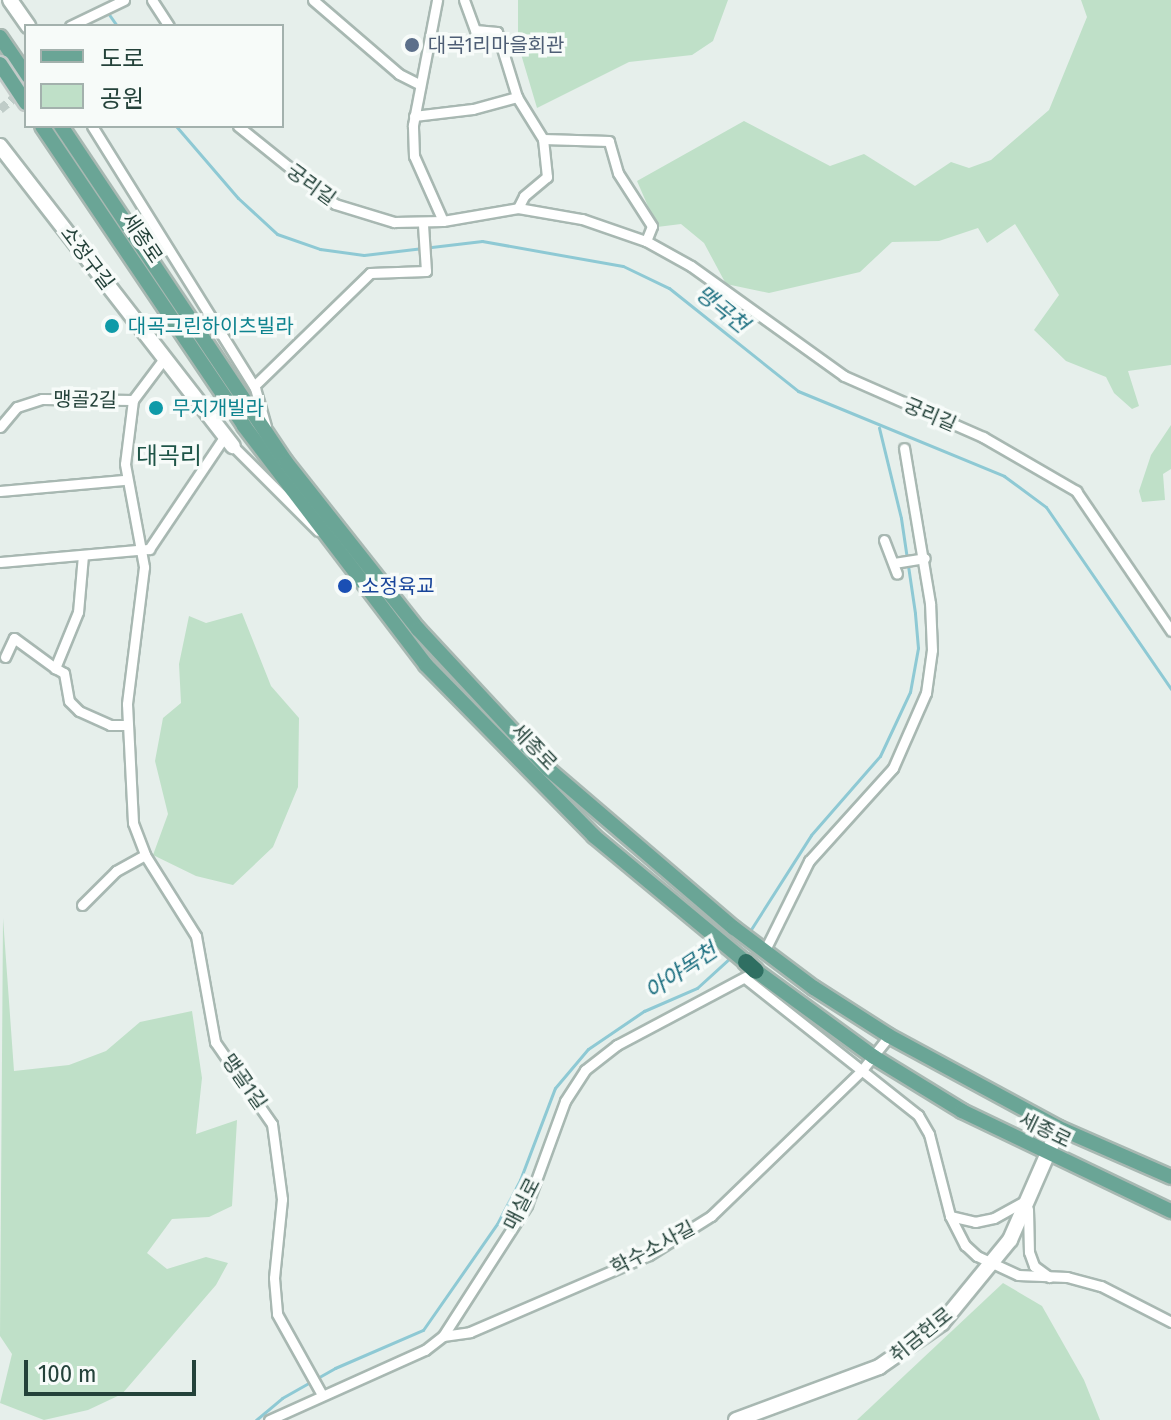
<!DOCTYPE html>
<html>
<head>
<meta charset="utf-8">
<style>
	body { margin:0 }
	#map { position:relative; width:1171px; height:1420px; overflow:hidden; background:#e6efeb; font-family:"Fira Sans Condensed","Noto Sans KR",sans-serif }
	div>[style] { position:absolute }
	[style*='--x'] { left:calc(var(--x)*1px); top:calc(var(--y)*1px); width:calc(var(--w)*1px); rotate:calc(var(--a)*1deg) }
	.green>* { inset:0; background:#bfe0c8 }
	.stream>* { height:3px; margin:-1.5px; padding:0 1.5px; transform-origin:1.5px; border-radius:1.5px; background:#8ec9d4 }
	.street-tunnel>* { height:9px; margin-top:-4.5px; transform-origin:0; background:repeating-linear-gradient(90deg,#bfccc8 0 9px,transparent 0 13.5px) }
	.roads { filter:drop-shadow(2px 0 #a8b8b2) drop-shadow(-2px 0 #a8b8b2) drop-shadow(0 2px #a8b8b2) drop-shadow(0 -2px #a8b8b2) }
	.street>* { height:9px; margin:-4.5px; padding:0 4.5px; transform-origin:4.5px; border-radius:4.5px; background:#fff }
	.secondary>* { height:14px; margin:-7px; padding:0 7px; transform-origin:7px; border-radius:7px; background:#fff }
	.primary>* { height:14px; margin:-7px; padding:0 7px; transform-origin:7px; border-radius:7px; background:#6aa596 }
	.highway>* { height:16px; margin:-8px; padding:0 8px; transform-origin:8px; border-radius:8px; background:#2f6f62 }
	.bridges { filter:drop-shadow(2px 0 #c2cac8) drop-shadow(-2px 0 #c2cac8) drop-shadow(0 2px #c2cac8) drop-shadow(0 -2px #c2cac8) }
	.primary-bridge>* { height:14px; margin:-7px; padding:0 7px; transform-origin:7px; border-radius:7px; background:#6aa596 }
	.dots>* { width:22px; height:22px; translate:-50% -50%; box-sizing:border-box; border:4px solid #f7fbf9; border-radius:50% }
	span { translate:-50% -50%; white-space:nowrap; text-align:center; line-height:1.15; -webkit-text-stroke:7px #f7fbf9; paint-order:stroke }
	.service-label { font-size:20px; color:#4e5e75 }
	.left { translate:0 -50%; text-align:left }
	.street-label { font-size:20px; color:#24423a }
	.culture-label { font-size:20px; color:#0d838f }
	.transit-label { font-size:20px; color:#164399 }
	.water-label { font-size:22px; color:#1c6f80; font-style:italic }
	.quarter-label { font-size:24px; color:#1f5548 }
	.legend { position:absolute; left:24px; top:24px; width:260px; height:104px; box-sizing:border-box; background:#f7fbf9; border:2px solid #a3b1ad; margin:0; padding:10px 14px; list-style:none; font-size:24px; color:#24423a }
	.legend li { display:flex; align-items:center; gap:16px; height:40px }
	.legend b { width:40px; border:2px solid #a3b1ad }
	.scale { position:absolute; left:24px; top:1360px; width:172px; height:36px; box-sizing:border-box; border:4px solid #24423a; border-top:0; padding-left:10px; font-size:24px; line-height:28px; white-space:nowrap; color:#24423a; -webkit-text-stroke:6px #f7fbf9; paint-order:stroke }
</style>
</head>
<body>
<div id="map">
	<div class="green">
		<i style="clip-path:polygon(518px 0,728px 0,713px 41px,692px 55px,629px 62px,537px 108px,518px 44px)"></i>
		<i style="clip-path:polygon(1081px 0,1171px 0,1171px 365px,1128px 371px,1139px 406px,1132px 409px,1114px 393px,1106px 377px,1066px 361px,1034px 330px,1059px 295px,1015px 224px,987px 243px,978px 228px,939px 241px,892px 242px,860px 272px,769px 293px,726px 284px,704px 243px,681px 224px,657px 227px,637px 181px,744px 121px,830px 166px,864px 154px,915px 186px,951px 162px,969px 168px,991px 160px,1049px 110px,1087px 17px)"></i>
		<i style="clip-path:polygon(1171px 425px,1171px 469px,1163px 474px,1165px 500px,1142px 502px,1139px 491px,1151px 455px)"></i>
		<i style="clip-path:polygon(242px 613px,271px 686px,299px 718px,298px 787px,273px 847px,233px 885px,196px 876px,153px 855px,168px 814px,155px 761px,163px 718px,181px 703px,179px 664px,189px 616px,206px 623px)"></i>
		<i style="clip-path:polygon(3px 918px,14px 1071px,69px 1065px,106px 1051px,140px 1022px,192px 1011px,202px 1078px,196px 1134px,237px 1120px,232px 1206px,209px 1217px,172px 1219px,147px 1253px,167px 1269px,206px 1257px,228px 1263px,216px 1285px,122px 1394px,88px 1410px,44px 1420px,0 1403px,12px 1354px,0 1336px)"></i>
		<i style="clip-path:polygon(1003px 1283px,1042px 1306px,1084px 1380px,1100px 1420px,857px 1420px)"></i>
	</div>
	<div class="stream">
		<i style="--x:108;--y:13;--w:16;--a:55"></i>
		<i style="--x:176;--y:126;--w:95;--a:49.3"></i>
		<i style="--x:238;--y:198;--w:53;--a:42.7"></i>
		<i style="--x:277;--y:234;--w:46;--a:19.2"></i>
		<i style="--x:320;--y:249;--w:44;--a:7.8"></i>
		<i style="--x:364;--y:255;--w:119;--a:-6.8"></i>
		<i style="--x:482;--y:241;--w:143;--a:10.1"></i>
		<i style="--x:623;--y:266;--w:51;--a:25.6"></i>
		<i style="--x:669;--y:288;--w:165;--a:38.6"></i>
		<i style="--x:798;--y:391;--w:223;--a:22.4"></i>
		<i style="--x:1004;--y:476;--w:52;--a:36.4"></i>
		<i style="--x:1046;--y:507;--w:221;--a:55.5"></i>
		<i style="--x:748;--y:934;--w:117;--a:-57.5"></i>
		<i style="--x:811;--y:835;--w:105;--a:-48.9"></i>
		<i style="--x:880;--y:756;--w:71;--a:-64.9"></i>
		<i style="--x:910;--y:692;--w:45;--a:-79.7"></i>
		<i style="--x:918;--y:648;--w:35;--a:-95"></i>
		<i style="--x:915;--y:613;--w:96;--a:-98.4"></i>
		<i style="--x:901;--y:518;--w:93;--a:-103.7"></i>
		<i style="--x:256;--y:1420;--w:34;--a:-40"></i>
		<i style="--x:282;--y:1398;--w:61;--a:-29.5"></i>
		<i style="--x:335;--y:1368;--w:96;--a:-23.4"></i>
		<i style="--x:423;--y:1330;--w:129;--a:-55.1"></i>
		<i style="--x:497;--y:1224;--w:50;--a:-62.4"></i>
		<i style="--x:520;--y:1180;--w:98;--a:-69.2"></i>
		<i style="--x:555;--y:1088;--w:51;--a:-49.8"></i>
		<i style="--x:588;--y:1049;--w:68;--a:-34.2"></i>
		<i style="--x:644;--y:1011;--w:58;--a:-23.5"></i>
		<i style="--x:697;--y:988;--w:47;--a:-42.4"></i>
	</div>
	<div class="street-tunnel">
		<i style="--x:0;--y:109;--w:33;--a:-39"></i>
		<i style="--x:213;--y:422;--w:55;--a:-41.3"></i>
	</div>
	<div class="roads">
		<div class="street">
			<i style="--x:152;--y:0;--w:31;--a:57"></i>
			<i style="--x:313;--y:0;--w:113;--a:40.7"></i>
			<i style="--x:399;--y:74;--w:20;--a:27"></i>
			<i style="--x:70;--y:26;--w:60;--a:-25.7"></i>
			<i style="--x:414;--y:116;--w:59;--a:-6.8"></i>
			<i style="--x:473;--y:109;--w:46;--a:-15.3"></i>
			<i style="--x:92;--y:126;--w:309;--a:58.1"></i>
			<i style="--x:255;--y:388;--w:40;--a:74"></i>
			<i style="--x:238;--y:126;--w:124;--a:38.8"></i>
			<i style="--x:335;--y:204;--w:62;--a:17"></i>
			<i style="--x:394;--y:222;--w:49;--a:-1.2"></i>
			<i style="--x:443;--y:221;--w:71;--a:-114"></i>
			<i style="--x:414;--y:156;--w:31;--a:-92"></i>
			<i style="--x:413;--y:125;--w:127;--a:-79.1"></i>
			<i style="--x:518;--y:208;--w:65;--a:9.8"></i>
			<i style="--x:582;--y:219;--w:68;--a:19"></i>
			<i style="--x:646;--y:241;--w:16;--a:-68"></i>
			<i style="--x:652;--y:226;--w:63;--a:-122.7"></i>
			<i style="--x:618;--y:173;--w:33;--a:-106"></i>
			<i style="--x:609;--y:141;--w:66;--a:-178.3"></i>
			<i style="--x:443;--y:221;--w:76;--a:-9.8"></i>
			<i style="--x:518;--y:208;--w:13;--a:-63"></i>
			<i style="--x:524;--y:196;--w:30;--a:-40"></i>
			<i style="--x:547;--y:177;--w:38;--a:-96"></i>
			<i style="--x:543;--y:139;--w:49;--a:-121.8"></i>
			<i style="--x:517;--y:97;--w:68;--a:-107.1"></i>
			<i style="--x:497;--y:32;--w:22;--a:-175"></i>
			<i style="--x:475;--y:30;--w:32;--a:-110"></i>
			<i style="--x:646;--y:241;--w:51;--a:29.1"></i>
			<i style="--x:691;--y:266;--w:188;--a:35.7"></i>
			<i style="--x:844;--y:376;--w:152;--a:23.7"></i>
			<i style="--x:983;--y:437;--w:108;--a:30.1"></i>
			<i style="--x:1076;--y:491;--w:169;--a:55.8"></i>
			<i style="--x:163;--y:360;--w:50;--a:126.9"></i>
			<i style="--x:133;--y:400;--w:64;--a:97.1"></i>
			<i style="--x:125;--y:464;--w:105;--a:79.5"></i>
			<i style="--x:144;--y:567;--w:138;--a:97.1"></i>
			<i style="--x:127;--y:704;--w:119;--a:87.1"></i>
			<i style="--x:133;--y:823;--w:34;--a:69"></i>
			<i style="--x:145;--y:855;--w:96;--a:57.8"></i>
			<i style="--x:196;--y:936;--w:108;--a:79.8"></i>
			<i style="--x:215;--y:1042;--w:100;--a:55.2"></i>
			<i style="--x:272;--y:1124;--w:76;--a:82.4"></i>
			<i style="--x:282;--y:1199;--w:79;--a:95.8"></i>
			<i style="--x:274;--y:1278;--w:36;--a:85"></i>
			<i style="--x:277;--y:1314;--w:90;--a:60.9"></i>
			<i style="--x:254;--y:386;--w:162;--a:-44.2"></i>
			<i style="--x:370;--y:273;--w:56;--a:-2"></i>
			<i style="--x:426;--y:271;--w:47;--a:-93.7"></i>
			<i style="--x:0;--y:427;--w:26;--a:-50"></i>
			<i style="--x:17;--y:407;--w:26;--a:-18"></i>
			<i style="--x:42;--y:399;--w:91;--a:0.6"></i>
			<i style="--x:233;--y:446;--w:120;--a:45"></i>
			<i style="--x:0;--y:491;--w:124;--a:-5.1"></i>
			<i style="--x:884;--y:540;--w:36;--a:69"></i>
			<i style="--x:83;--y:555;--w:57;--a:95"></i>
			<i style="--x:78;--y:612;--w:61;--a:112.3"></i>
			<i style="--x:55;--y:668;--w:10;--a:29"></i>
			<i style="--x:64;--y:673;--w:28;--a:80"></i>
			<i style="--x:69;--y:701;--w:14;--a:45"></i>
			<i style="--x:79;--y:711;--w:34;--a:24"></i>
			<i style="--x:110;--y:725;--w:17;--a:0"></i>
			<i style="--x:0;--y:562;--w:150;--a:-5"></i>
			<i style="--x:149;--y:549;--w:136;--a:-56.1"></i>
			<i style="--x:894;--y:563;--w:31;--a:-9"></i>
			<i style="--x:5;--y:657;--w:21;--a:-65"></i>
			<i style="--x:14;--y:638;--w:51;--a:36.2"></i>
			<i style="--x:82;--y:905;--w:48;--a:-45"></i>
			<i style="--x:116;--y:871;--w:33;--a:-29"></i>
			<i style="--x:764;--y:952;--w:102;--a:-63.7"></i>
			<i style="--x:809;--y:861;--w:125;--a:-47.9"></i>
			<i style="--x:893;--y:768;--w:82;--a:-66.3"></i>
			<i style="--x:926;--y:693;--w:43;--a:-82.1"></i>
			<i style="--x:932;--y:650;--w:47;--a:-92.4"></i>
			<i style="--x:930;--y:603;--w:157;--a:-99.5"></i>
			<i style="--x:745;--y:978;--w:221;--a:38.4"></i>
			<i style="--x:918;--y:1115;--w:22;--a:60"></i>
			<i style="--x:929;--y:1134;--w:85;--a:75.6"></i>
			<i style="--x:950;--y:1216;--w:33;--a:63"></i>
			<i style="--x:965;--y:1245;--w:16;--a:43"></i>
			<i style="--x:977;--y:1256;--w:45;--a:24.9"></i>
			<i style="--x:1018;--y:1275;--w:49;--a:2.3"></i>
			<i style="--x:1067;--y:1277;--w:35;--a:15"></i>
			<i style="--x:1101;--y:1286;--w:79;--a:27.2"></i>
			<i style="--x:1028;--y:1209;--w:43;--a:88.7"></i>
			<i style="--x:1029;--y:1252;--w:15;--a:70"></i>
			<i style="--x:1034;--y:1266;--w:19;--a:36"></i>
			<i style="--x:950;--y:1216;--w:26;--a:13"></i>
			<i style="--x:975;--y:1222;--w:19;--a:-12"></i>
			<i style="--x:994;--y:1218;--w:39;--a:-29"></i>
			<i style="--x:443;--y:1336;--w:27;--a:-8"></i>
			<i style="--x:470;--y:1332;--w:195;--a:-23.3"></i>
			<i style="--x:649;--y:1255;--w:73;--a:-32.2"></i>
			<i style="--x:711;--y:1216;--w:210;--a:-44"></i>
			<i style="--x:862;--y:1070;--w:43;--a:-51.5"></i>
			<i style="--x:269;--y:1420;--w:171;--a:-24.2"></i>
			<i style="--x:425;--y:1350;--w:23;--a:-38"></i>
			<i style="--x:443;--y:1336;--w:156;--a:-57.3"></i>
			<i style="--x:527;--y:1205;--w:111;--a:-69.9"></i>
			<i style="--x:565;--y:1101;--w:37;--a:-57"></i>
			<i style="--x:585;--y:1070;--w:41;--a:-38"></i>
			<i style="--x:617;--y:1045;--w:157;--a:-28"></i>
		</div>
		<div class="secondary">
			<i style="--x:10;--y:0;--w:32;--a:55"></i>
			<i style="--x:0;--y:146;--w:380;--a:52.2"></i>
			<i style="--x:736;--y:1420;--w:153;--a:-20.3"></i>
			<i style="--x:879;--y:1367;--w:77;--a:-34.9"></i>
			<i style="--x:942;--y:1323;--w:107;--a:-50.7"></i>
			<i style="--x:1010;--y:1240;--w:122;--a:-66.4"></i>
		</div>
		<div class="primary">
			<i style="--x:0;--y:37;--w:46;--a:55.6"></i>
			<i style="--x:42;--y:126;--w:362;--a:56"></i>
			<i style="--x:244;--y:426;--w:300;--a:52.7"></i>
			<i style="--x:426;--y:665;--w:240;--a:45.5"></i>
			<i style="--x:594;--y:836;--w:197;--a:39.7"></i>
			<i style="--x:61;--y:126;--w:404;--a:56.2"></i>
			<i style="--x:286;--y:462;--w:213;--a:51.7"></i>
			<i style="--x:418;--y:629;--w:190;--a:47.1"></i>
			<i style="--x:547;--y:768;--w:246;--a:40.6"></i>
			<i style="--x:734;--y:928;--w:100;--a:36.9"></i>
			<i style="--x:814;--y:988;--w:89;--a:32.6"></i>
			<i style="--x:889;--y:1036;--w:193;--a:28.4"></i>
			<i style="--x:1059;--y:1128;--w:122;--a:23.6"></i>
			<i style="--x:756;--y:971;--w:146;--a:36.1"></i>
			<i style="--x:874;--y:1057;--w:103;--a:31.5"></i>
			<i style="--x:962;--y:1111;--w:232;--a:25.6"></i>
		</div>
		<div class="highway">
			<i style="--x:746;--y:962;--w:13;--a:42"></i>
		</div>
	</div>
	<div class="bridges">
		<div class="primary-bridge">
			<i style="--x:0;--y:64;--w:47;--a:56.3"></i>
		</div>
	</div>
	<div class="dots">
		<i style="left:412px;top:45px;background:#5c6f8a"></i>
		<i style="left:112px;top:326px;background:#0f9aa8"></i>
		<i style="left:156px;top:408px;background:#0f9aa8"></i>
		<i style="left:345px;top:586px;background:#1a4fb4"></i>
	</div>
	<div class="service-label">
		<span class="left" style="left:428px;top:45px">대곡1리마을회관</span>
	</div>
	<div class="street-label">
		<span style="left:311px;top:185px;rotate:36deg">궁리길</span>
		<span style="left:142px;top:238px;rotate:56deg">세종로</span>
		<span style="left:87px;top:258px;rotate:53deg">소정구길</span>
		<span style="left:85px;top:400px;rotate:1deg">맹골2길</span>
		<span style="left:930px;top:415px;rotate:23deg">궁리길</span>
		<span style="left:534px;top:747px;rotate:46deg">세종로</span>
		<span style="left:244px;top:1082px;rotate:55deg">맹골1길</span>
		<span style="left:1045px;top:1130px;rotate:26deg">세종로</span>
		<span style="left:522px;top:1204px;rotate:-63deg">매실로</span>
		<span style="left:653px;top:1248px;rotate:-28deg">학수소사길</span>
		<span style="left:921px;top:1335px;rotate:-39deg">취금헌로</span>
	</div>
	<div class="culture-label">
		<span class="left" style="left:128px;top:326px">대곡그린하이츠빌라</span>
		<span class="left" style="left:172px;top:408px">무지개빌라</span>
	</div>
	<div class="transit-label">
		<span class="left" style="left:361px;top:586px">소정육교</span>
	</div>
	<div class="water-label">
		<span style="left:722px;top:309px;rotate:39deg">맹곡천</span>
		<span style="left:681px;top:971px;rotate:-34deg">아야목천</span>
	</div>
	<div class="quarter-label">
		<span style="left:169px;top:457px">대곡리</span>
	</div>
	<ul class="legend">
	<li><b style="height:10px;background:#6aa596"></b>도로</li>
	<li><b style="height:22px;background:#bfe0c8"></b>공원</li>
	</ul>
	<div class="scale">100 m</div>
</div>
</body>
</html>
